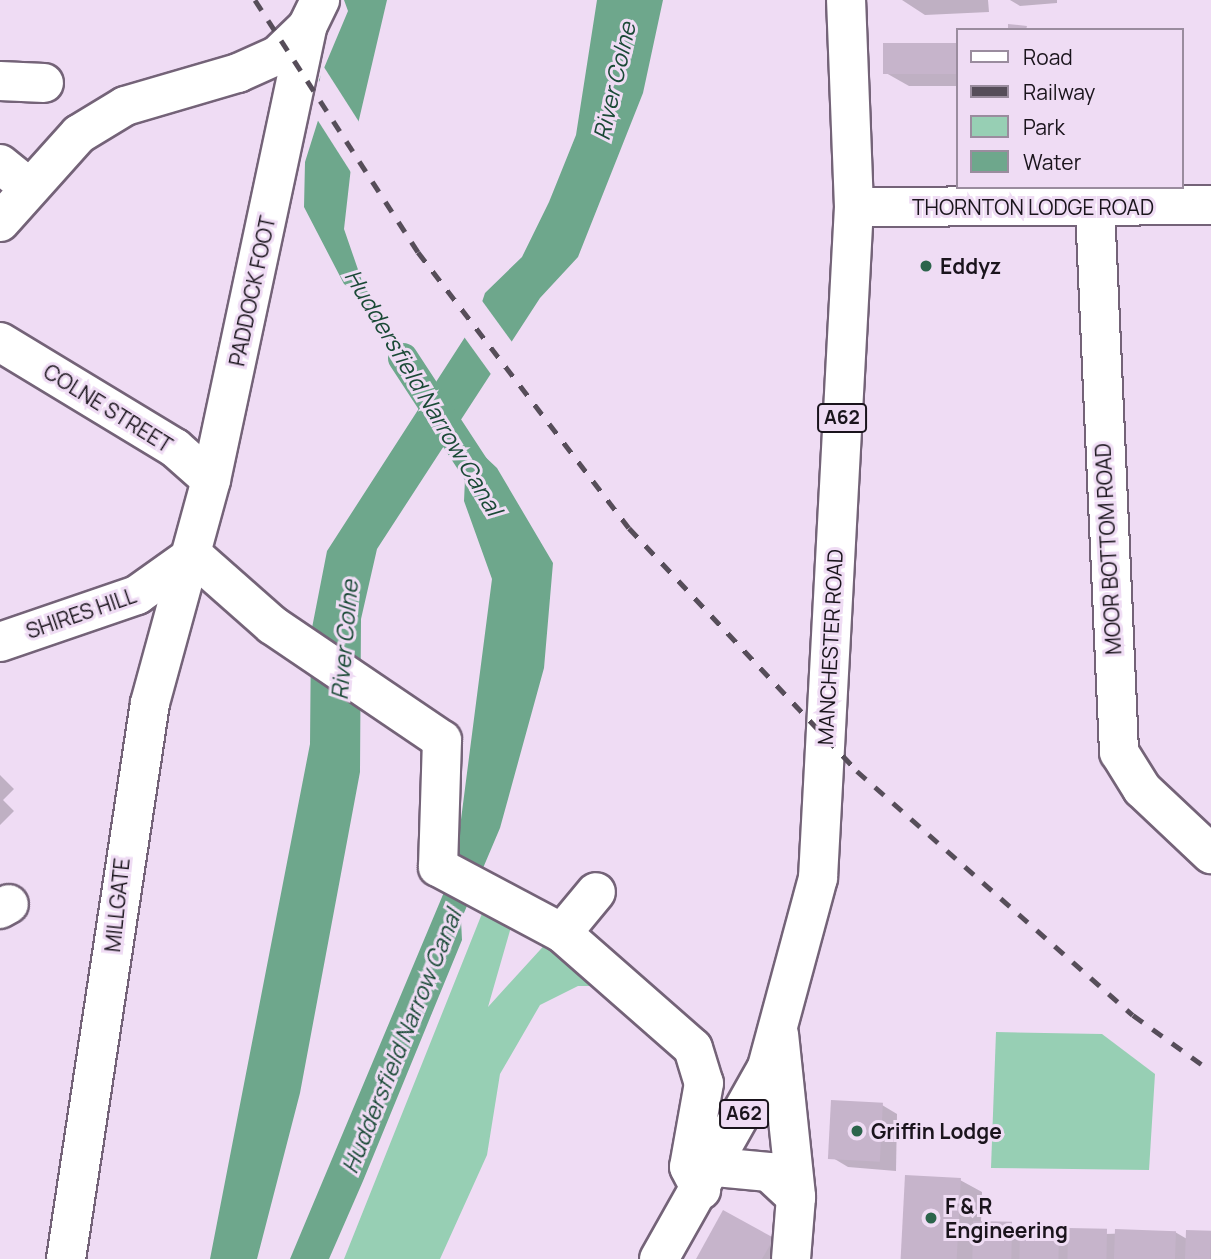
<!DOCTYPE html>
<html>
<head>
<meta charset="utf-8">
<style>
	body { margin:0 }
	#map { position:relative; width:1211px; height:1259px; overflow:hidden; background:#efdcf4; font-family:Manrope,sans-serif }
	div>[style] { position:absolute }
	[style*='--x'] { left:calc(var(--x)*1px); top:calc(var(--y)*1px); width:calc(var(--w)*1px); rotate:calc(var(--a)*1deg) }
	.green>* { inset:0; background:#97cfb4 }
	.water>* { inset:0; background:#6ea78c }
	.pier>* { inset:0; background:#efdcf4 }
	.shadow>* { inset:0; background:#0003 }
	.canal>* { height:30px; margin:-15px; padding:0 15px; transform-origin:15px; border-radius:15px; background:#6ea78c }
	.building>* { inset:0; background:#c6b4cb; transform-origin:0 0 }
	.roads { filter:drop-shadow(2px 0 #746378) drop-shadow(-2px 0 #746378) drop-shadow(0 2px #746378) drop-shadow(0 -2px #746378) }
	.minor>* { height:38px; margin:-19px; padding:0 19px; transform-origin:19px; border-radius:19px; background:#fff }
	.major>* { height:38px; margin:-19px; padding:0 19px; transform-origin:19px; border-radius:19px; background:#fff }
	.rail>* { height:5px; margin-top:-2.5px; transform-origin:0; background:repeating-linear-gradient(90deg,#564d59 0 12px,transparent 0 24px) }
	.dots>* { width:19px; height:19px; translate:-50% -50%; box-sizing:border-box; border:4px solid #efdcf4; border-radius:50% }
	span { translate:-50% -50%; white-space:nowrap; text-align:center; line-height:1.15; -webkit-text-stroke:6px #efdcf4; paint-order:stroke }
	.shield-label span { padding:2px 5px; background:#efdcf4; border:2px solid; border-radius:5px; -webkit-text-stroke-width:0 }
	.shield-label { font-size:19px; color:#1a141c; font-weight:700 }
	.street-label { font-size:21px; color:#1a141c }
	.poi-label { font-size:21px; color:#1a141c; font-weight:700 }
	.left { translate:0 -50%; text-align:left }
	.water-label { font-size:23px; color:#1a4936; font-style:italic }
	.legend { position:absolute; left:956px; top:28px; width:228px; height:161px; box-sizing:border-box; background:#efdcf4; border:2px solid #9a8c9e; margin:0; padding:9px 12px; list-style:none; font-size:21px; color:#1a141c }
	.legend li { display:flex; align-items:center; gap:14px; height:35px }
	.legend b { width:35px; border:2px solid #9a8c9e }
</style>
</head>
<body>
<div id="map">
	<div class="green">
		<i style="clip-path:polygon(485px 906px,513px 920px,488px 1007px,550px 939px,605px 986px,578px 986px,540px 1005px,500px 1074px,487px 1155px,440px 1259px,344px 1259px)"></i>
		<i style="clip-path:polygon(996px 1032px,1102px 1034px,1155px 1074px,1149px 1170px,991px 1168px)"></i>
	</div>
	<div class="water">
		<i style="clip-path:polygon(344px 0,387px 0,354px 141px,344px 229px,363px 284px,427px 386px,424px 392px,419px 393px,357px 293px,344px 284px,304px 207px,305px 162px,326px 95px,319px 80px,348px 11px)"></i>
		<i style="clip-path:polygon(597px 0,663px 0,643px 93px,578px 257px,540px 298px,377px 549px,361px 619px,360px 772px,300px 1093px,257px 1259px,210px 1259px,310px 744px,311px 633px,327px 551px,476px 320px,485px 293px,522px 257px,549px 202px,576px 135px)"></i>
		<i style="clip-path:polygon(455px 437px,464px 437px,497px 468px,553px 563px,544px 668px,500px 828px,461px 920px,462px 940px,363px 1181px,329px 1259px,290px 1259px,455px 866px,492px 579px,464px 501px,465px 479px,452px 448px)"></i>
	</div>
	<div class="pier">
		<i style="clip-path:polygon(322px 64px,361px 125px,352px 174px,315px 116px)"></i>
		<i style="clip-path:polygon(480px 298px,515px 346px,493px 377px,462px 334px)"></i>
	</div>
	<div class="shadow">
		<i style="clip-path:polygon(902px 0,988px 0,989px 12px,925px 15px)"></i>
		<i style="clip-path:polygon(1010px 0,1057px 0,1057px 3px,1020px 6px)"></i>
		<i style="clip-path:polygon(885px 45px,957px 45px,957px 86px,909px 86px,886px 73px)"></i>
		<i style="clip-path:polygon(0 775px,14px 789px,3px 800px,14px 811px,0 825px)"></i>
		<i style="clip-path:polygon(882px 1105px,897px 1114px,896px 1171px,848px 1167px,833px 1158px)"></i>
		<i style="clip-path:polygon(960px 1180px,982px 1192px,981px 1223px,1069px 1235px,1175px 1232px,1187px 1239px,1211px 1232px,1211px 1259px,903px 1259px)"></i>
		<i style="clip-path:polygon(773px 1239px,795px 1252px,791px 1259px,698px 1259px)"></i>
	</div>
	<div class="canal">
		<i style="--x:403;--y:358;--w:135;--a:56.8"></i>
	</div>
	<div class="building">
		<i style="clip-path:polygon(1008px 24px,1027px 26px,1026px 30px,1008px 30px)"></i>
		<i style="left:883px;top:43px;width:74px;height:31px"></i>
		<i style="left:831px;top:1100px;width:52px;height:59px;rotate:3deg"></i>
		<i style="left:905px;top:1175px;width:56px;height:84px;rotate:3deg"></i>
		<i style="clip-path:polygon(723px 1210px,774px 1238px,762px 1259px,696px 1259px)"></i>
		<i style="left:973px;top:1221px;width:39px;height:38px;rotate:1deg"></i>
		<i style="left:1020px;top:1227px;width:39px;height:32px;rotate:1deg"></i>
		<i style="left:1068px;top:1228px;width:39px;height:31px;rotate:1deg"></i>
		<i style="left:1115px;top:1229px;width:61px;height:30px;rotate:2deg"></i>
		<i style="left:1186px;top:1230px;width:25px;height:29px;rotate:2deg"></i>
	</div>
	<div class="roads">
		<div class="minor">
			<i style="--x:0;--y:81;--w:44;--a:2.6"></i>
			<i style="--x:0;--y:164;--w:35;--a:39"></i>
			<i style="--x:854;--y:207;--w:357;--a:-0.3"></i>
			<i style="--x:1095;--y:208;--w:545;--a:87.47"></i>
			<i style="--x:1119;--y:752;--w:44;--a:58.1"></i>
			<i style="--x:1142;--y:789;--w:95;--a:43.3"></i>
			<i style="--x:0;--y:222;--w:118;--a:-48.1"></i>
			<i style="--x:79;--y:134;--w:54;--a:-31.3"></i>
			<i style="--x:125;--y:106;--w:118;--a:-16.3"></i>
			<i style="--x:238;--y:73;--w:44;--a:-24.2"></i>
			<i style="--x:278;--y:55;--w:40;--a:-44"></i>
			<i style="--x:307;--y:27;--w:30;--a:-64"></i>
			<i style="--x:0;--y:342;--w:205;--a:31.2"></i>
			<i style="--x:175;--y:448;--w:48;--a:41.6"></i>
			<i style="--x:193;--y:555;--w:106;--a:41.5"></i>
			<i style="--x:272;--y:625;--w:205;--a:34.1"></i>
			<i style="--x:442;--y:740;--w:127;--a:91.8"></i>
			<i style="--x:438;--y:867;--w:140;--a:28"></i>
			<i style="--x:562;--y:933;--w:174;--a:41.3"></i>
			<i style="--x:693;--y:1048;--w:37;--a:73"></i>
			<i style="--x:704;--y:1083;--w:85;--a:100.1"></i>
			<i style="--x:689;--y:1167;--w:26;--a:62"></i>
			<i style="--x:0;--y:642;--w:145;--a:-18.9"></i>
			<i style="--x:137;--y:595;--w:69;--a:-35.5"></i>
			<i style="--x:0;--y:909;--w:10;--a:-29"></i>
			<i style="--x:562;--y:933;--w:53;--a:-50.3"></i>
			<i style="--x:779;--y:1034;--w:164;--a:84"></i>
			<i style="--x:796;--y:1197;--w:62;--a:94.6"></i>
			<i style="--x:716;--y:1167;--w:53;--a:5.4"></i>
			<i style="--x:769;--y:1172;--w:37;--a:43"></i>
			<i style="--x:66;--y:1259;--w:562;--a:-81.41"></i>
			<i style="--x:150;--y:703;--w:231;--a:-74.7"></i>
			<i style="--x:211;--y:480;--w:463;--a:-78"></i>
		</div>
		<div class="major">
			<i style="--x:659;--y:1259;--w:220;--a:-60.6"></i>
			<i style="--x:767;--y:1067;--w:196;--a:-74.9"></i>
			<i style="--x:818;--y:878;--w:672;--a:-86.93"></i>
			<i style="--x:854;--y:207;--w:207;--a:-92.2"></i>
		</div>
	</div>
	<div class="rail">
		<i style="--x:255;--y:0;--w:300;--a:57.1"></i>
		<i style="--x:418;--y:252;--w:347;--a:52.6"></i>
		<i style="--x:629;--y:528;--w:333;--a:46.8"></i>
		<i style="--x:857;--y:771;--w:368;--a:41.5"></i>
		<i style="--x:1133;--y:1015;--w:96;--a:35.7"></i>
	</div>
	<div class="dots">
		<i style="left:926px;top:266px;background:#2c644c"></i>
		<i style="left:857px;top:1131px;background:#2c644c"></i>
		<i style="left:931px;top:1218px;background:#2c644c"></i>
	</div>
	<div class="shield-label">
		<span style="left:842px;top:418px">A62</span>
		<span style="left:744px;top:1114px">A62</span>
	</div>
	<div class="street-label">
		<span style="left:1033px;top:207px">THORNTON LODGE ROAD</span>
		<span style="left:252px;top:291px;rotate:-78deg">PADDOCK FOOT</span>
		<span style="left:108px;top:408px;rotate:32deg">COLNE STREET</span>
		<span style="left:1108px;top:549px;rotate:-93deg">MOOR BOTTOM ROAD</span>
		<span style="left:81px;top:613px;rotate:-19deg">SHIRES HILL</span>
		<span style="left:830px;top:647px;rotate:-87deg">MANCHESTER ROAD</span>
		<span style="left:117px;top:905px;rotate:-84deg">MILLGATE</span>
	</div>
	<div class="poi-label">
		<span class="left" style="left:940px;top:266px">Eddyz</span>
		<span class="left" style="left:871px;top:1131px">Griffin Lodge</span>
		<span class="left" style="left:945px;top:1218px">F &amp; R<br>Engineering</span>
	</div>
	<div class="water-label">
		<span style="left:614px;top:81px;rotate:-77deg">River Colne</span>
		<span style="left:424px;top:392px;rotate:59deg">Huddersfield Narrow Canal</span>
		<span style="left:344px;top:640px;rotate:-85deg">River Colne</span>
		<span style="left:401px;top:1041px;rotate:-68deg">Huddersfield Narrow Canal</span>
	</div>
	<ul class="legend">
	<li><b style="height:9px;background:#fff"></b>Road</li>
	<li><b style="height:9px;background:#564d59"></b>Railway</li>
	<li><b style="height:19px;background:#97cfb4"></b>Park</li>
	<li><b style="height:19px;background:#6ea78c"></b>Water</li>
	</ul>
</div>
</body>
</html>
